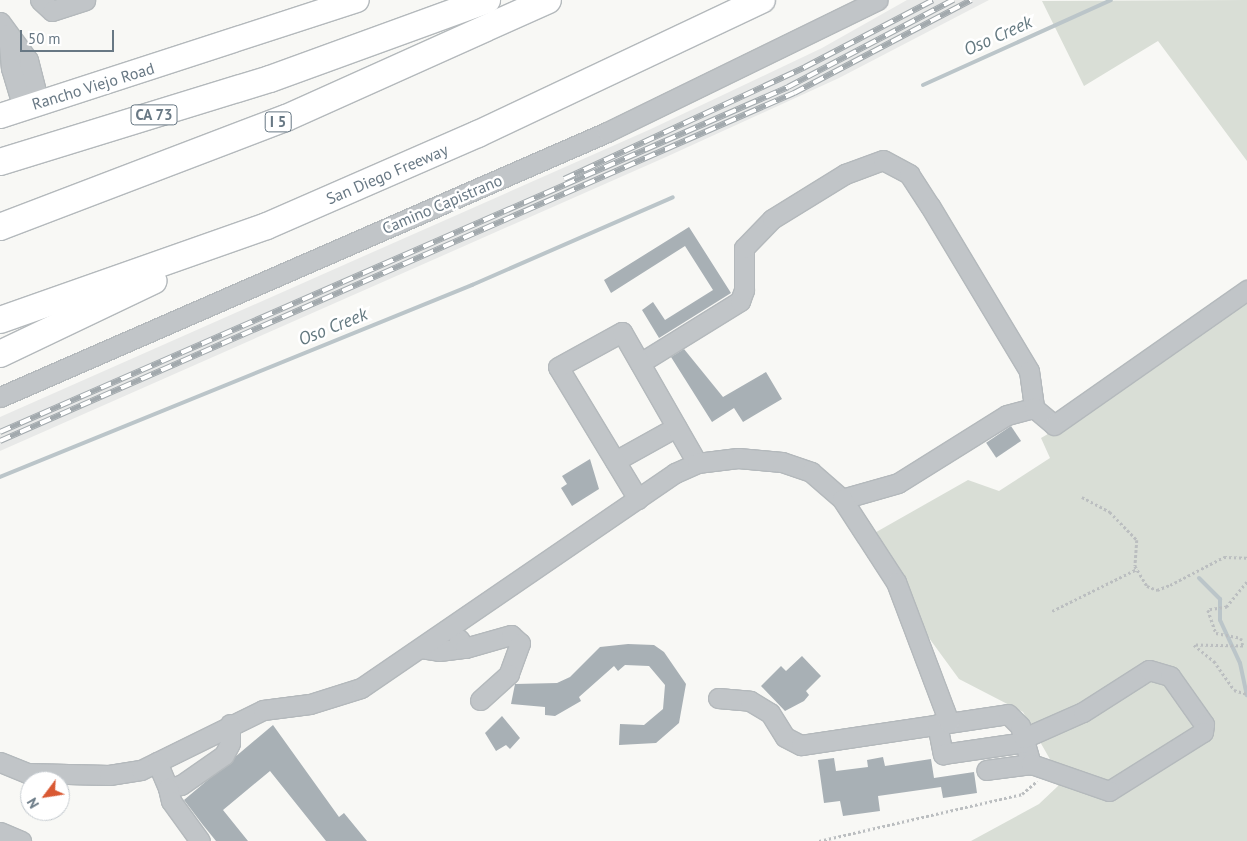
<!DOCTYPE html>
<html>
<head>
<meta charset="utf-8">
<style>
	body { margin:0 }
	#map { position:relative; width:1247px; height:841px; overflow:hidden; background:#f8f8f5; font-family:"PT Sans",sans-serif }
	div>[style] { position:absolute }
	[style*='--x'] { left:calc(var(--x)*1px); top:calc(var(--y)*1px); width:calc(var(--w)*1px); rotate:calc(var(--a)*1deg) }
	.built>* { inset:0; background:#e8e9e8 }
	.green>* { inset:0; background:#d9ded6 }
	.stream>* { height:4px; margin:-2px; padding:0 2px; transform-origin:2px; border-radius:2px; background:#bbc5c9 }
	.building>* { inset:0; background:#a8b0b5; transform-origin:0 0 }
	.path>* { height:2.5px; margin-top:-1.25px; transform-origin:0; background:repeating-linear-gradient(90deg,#bbbec0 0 2.5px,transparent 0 5px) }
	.roads { filter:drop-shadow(1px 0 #b4b9bc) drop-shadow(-1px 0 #b4b9bc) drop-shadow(0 1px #b4b9bc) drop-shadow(0 -1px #b4b9bc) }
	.minor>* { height:19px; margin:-9.5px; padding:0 9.5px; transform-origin:9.5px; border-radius:9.5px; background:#c1c5c8 }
	.major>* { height:24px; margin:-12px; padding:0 12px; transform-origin:12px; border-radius:12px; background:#fff }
	.highway>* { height:26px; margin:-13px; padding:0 13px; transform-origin:13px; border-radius:13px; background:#fff }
	.rail>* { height:5.5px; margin-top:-2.75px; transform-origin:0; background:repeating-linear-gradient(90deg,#fff 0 11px,#a2a9ad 0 22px); box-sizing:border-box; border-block:1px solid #a2a9ad }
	span { translate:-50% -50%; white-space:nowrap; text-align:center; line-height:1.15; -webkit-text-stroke:5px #fff; paint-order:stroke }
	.shield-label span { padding:1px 4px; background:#fff; border:1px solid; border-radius:4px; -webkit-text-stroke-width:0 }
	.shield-label { font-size:15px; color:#687884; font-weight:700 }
	.street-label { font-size:16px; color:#687884 }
	.water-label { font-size:18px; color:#647980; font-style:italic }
	.north { position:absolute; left:20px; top:771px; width:50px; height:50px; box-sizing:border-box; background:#fff; border:1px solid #c3c9ce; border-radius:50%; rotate:239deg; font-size:14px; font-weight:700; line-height:20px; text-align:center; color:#687884 }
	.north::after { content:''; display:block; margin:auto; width:18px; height:22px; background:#d95933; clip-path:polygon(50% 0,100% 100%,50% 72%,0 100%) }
	.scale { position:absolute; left:20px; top:30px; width:94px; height:22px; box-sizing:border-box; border:2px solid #687884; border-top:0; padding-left:6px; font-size:15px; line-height:18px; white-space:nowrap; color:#687884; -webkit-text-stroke:4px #fff; paint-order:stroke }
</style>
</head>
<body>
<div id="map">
	<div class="built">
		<i style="clip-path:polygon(907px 0,989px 0,839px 78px,666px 157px,0 451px,0 417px,651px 129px,822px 48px)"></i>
	</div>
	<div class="green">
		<i style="clip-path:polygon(1247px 0,1247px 161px,1158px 41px,1084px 86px,1042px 1px)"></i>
		<i style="clip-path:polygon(1247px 282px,1247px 841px,971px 841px,1039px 804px,1058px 786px,1055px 768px,1023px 712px,959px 679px,918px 623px,871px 535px,968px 480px,999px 491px,1050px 458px,1041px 438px,1067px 423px)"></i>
	</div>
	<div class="stream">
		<i style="--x:923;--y:85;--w:206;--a:-24.3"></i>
		<i style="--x:0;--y:477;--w:510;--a:-22.14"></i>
		<i style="--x:472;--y:285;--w:219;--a:-23.6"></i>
		<i style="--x:1199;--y:578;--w:30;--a:45"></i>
		<i style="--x:1220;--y:599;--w:21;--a:90"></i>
		<i style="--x:1220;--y:620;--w:47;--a:65.1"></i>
		<i style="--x:1240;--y:663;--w:33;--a:78"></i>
	</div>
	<div class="building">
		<i style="clip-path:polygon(689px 227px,731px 293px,659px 338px,642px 310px,653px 302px,665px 320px,713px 290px,685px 246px,611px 293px,604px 280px)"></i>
		<i style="clip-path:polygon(684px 349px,723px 397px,766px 372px,782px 399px,743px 422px,734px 408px,712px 422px,671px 357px)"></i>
		<i style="left:1011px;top:426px;width:18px;height:30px;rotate:56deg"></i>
		<i style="clip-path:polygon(590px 459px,599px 489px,572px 506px,561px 488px,567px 484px,562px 476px)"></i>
		<i style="clip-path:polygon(628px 644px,654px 645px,664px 652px,686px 684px,679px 723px,656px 743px,619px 745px,620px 724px,644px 725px,663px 709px,665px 685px,649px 666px,625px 665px,618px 671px,614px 666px,579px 697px,581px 701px,555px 716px,545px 715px,545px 707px,511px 704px,515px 684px,557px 683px,570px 677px,600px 647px)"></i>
		<i style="clip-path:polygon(802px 656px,821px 676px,806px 691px,809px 695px,804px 701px,785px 711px,761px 686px,781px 666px,786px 671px)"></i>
		<i style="clip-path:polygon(502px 716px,520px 738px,510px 749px,506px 745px,496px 751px,485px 733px)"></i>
		<i style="clip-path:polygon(273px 725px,339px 817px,344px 813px,367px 841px,326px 841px,270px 771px,223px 810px,248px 841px,216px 841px,203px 825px,184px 800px)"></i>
		<i style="clip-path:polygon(883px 757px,885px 766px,931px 759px,934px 778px,974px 772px,977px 793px,943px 798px,941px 787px,878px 796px,880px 811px,843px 816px,840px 801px,824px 803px,818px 760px,834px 758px,836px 771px,868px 767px,867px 760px)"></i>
	</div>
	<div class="path">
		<i style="--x:1082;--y:497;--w:32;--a:28"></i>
		<i style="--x:1110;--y:512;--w:39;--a:46"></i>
		<i style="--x:1137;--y:540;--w:26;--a:94"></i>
		<i style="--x:1135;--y:566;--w:23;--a:59"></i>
		<i style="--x:1147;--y:586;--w:11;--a:22"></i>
		<i style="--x:1157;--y:590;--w:14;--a:-21"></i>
		<i style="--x:1170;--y:585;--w:61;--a:-27.4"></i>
		<i style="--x:1224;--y:557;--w:23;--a:2"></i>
		<i style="--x:1247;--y:582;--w:32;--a:129"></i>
		<i style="--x:1227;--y:607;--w:19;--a:171"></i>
		<i style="--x:1208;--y:610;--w:24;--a:71"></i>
		<i style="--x:1216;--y:633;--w:25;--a:11"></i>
		<i style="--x:1241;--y:638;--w:8;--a:76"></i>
		<i style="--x:1243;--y:646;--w:49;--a:-178.8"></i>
		<i style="--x:1194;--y:645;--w:26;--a:39"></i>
		<i style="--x:1214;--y:661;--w:35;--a:55"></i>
		<i style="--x:1234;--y:690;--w:14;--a:17"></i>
		<i style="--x:1052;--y:611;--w:95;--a:-26.3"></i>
		<i style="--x:819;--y:841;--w:208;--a:-13"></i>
		<i style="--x:1022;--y:794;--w:20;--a:-41"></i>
	</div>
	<div class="roads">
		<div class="minor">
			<i style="--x:40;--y:0;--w:16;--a:43"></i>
			<i style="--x:52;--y:11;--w:35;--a:-18"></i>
			<i style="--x:0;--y:22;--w:47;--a:53.6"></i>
			<i style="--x:28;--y:60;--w:44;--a:75.7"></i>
			<i style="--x:8;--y:34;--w:34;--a:85"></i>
			<i style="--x:11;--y:68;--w:42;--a:73.3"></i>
			<i style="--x:640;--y:363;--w:118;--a:-31.8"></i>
			<i style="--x:740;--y:301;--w:12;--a:-70"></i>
			<i style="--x:744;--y:290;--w:42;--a:-90"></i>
			<i style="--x:744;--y:248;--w:40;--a:-46"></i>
			<i style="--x:772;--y:219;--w:86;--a:-31.7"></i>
			<i style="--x:845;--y:174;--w:40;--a:-20.2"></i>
			<i style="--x:883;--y:160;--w:30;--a:28"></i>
			<i style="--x:909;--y:174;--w:38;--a:57"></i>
			<i style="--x:930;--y:206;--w:192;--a:59"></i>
			<i style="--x:1029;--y:371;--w:37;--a:82"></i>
			<i style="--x:0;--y:397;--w:662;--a:-23.58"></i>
			<i style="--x:607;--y:132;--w:301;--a:-26"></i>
			<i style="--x:615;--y:461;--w:70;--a:-29.1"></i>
			<i style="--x:638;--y:499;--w:154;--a:-121.2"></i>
			<i style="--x:558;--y:367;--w:73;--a:-28.7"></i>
			<i style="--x:622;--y:332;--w:151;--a:60.2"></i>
			<i style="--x:842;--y:499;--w:58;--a:-15.9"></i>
			<i style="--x:898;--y:483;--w:128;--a:-32"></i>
			<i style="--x:1007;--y:415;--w:28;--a:-15"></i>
			<i style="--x:1034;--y:408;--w:26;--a:40"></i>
			<i style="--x:1054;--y:425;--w:236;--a:-35"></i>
			<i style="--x:421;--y:648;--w:18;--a:9"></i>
			<i style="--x:439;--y:651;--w:26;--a:-7"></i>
			<i style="--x:465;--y:648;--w:11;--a:-124"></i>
			<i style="--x:465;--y:648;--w:48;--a:-15.8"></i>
			<i style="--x:511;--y:635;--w:12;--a:42"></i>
			<i style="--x:520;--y:643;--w:33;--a:110"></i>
			<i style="--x:509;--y:674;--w:39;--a:138"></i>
			<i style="--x:718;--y:698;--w:32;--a:5"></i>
			<i style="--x:750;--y:701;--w:23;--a:31"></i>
			<i style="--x:770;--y:713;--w:28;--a:58"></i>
			<i style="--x:785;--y:737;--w:18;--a:27"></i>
			<i style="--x:801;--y:745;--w:209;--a:-8.5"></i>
			<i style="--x:1008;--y:714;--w:17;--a:45"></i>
			<i style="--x:1020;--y:726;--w:40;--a:74"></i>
			<i style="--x:1031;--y:764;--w:45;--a:172.4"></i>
			<i style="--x:937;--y:724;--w:31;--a:79"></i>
			<i style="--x:943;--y:754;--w:83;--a:-8.3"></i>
			<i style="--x:1024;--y:738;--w:64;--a:-23.8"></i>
			<i style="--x:1083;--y:712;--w:78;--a:-32.5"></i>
			<i style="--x:1149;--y:670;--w:22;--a:16"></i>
			<i style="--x:1170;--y:676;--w:59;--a:54.7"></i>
			<i style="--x:1204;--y:724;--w:8;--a:97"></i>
			<i style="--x:1203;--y:732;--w:111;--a:147.9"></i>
			<i style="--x:1109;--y:791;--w:83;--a:-160.9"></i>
			<i style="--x:0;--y:762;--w:29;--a:22"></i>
			<i style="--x:27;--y:773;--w:82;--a:1.4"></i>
			<i style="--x:109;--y:775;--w:32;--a:-9"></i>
			<i style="--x:141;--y:770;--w:136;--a:-26.2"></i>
			<i style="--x:263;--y:710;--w:47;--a:-7.3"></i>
			<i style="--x:310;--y:704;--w:53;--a:-17.4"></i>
			<i style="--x:361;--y:688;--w:381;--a:-34.4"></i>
			<i style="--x:675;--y:473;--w:24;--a:-24"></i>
			<i style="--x:697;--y:463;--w:41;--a:-7"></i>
			<i style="--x:738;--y:458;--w:44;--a:5.2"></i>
			<i style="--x:782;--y:462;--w:31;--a:19"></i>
			<i style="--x:811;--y:472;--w:41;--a:41.1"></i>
			<i style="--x:842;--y:499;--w:99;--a:57"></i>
			<i style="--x:896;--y:582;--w:150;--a:69.3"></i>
			<i style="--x:157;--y:762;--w:28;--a:67"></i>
			<i style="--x:168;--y:788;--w:13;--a:-13"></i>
			<i style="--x:181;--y:785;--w:52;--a:-34.9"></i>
			<i style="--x:224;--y:755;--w:13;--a:-63"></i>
			<i style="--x:230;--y:743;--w:19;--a:-90"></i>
			<i style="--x:168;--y:788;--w:13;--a:77"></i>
			<i style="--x:171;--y:801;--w:49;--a:54.1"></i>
			<i style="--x:0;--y:832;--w:23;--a:23"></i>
		</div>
		<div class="major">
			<i style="--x:0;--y:116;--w:375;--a:-18"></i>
		</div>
		<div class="highway">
			<i style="--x:0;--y:162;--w:282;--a:-17.1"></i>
			<i style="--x:270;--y:79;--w:231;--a:-20"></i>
			<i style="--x:0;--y:227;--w:306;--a:-20.9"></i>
			<i style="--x:286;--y:118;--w:287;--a:-24.2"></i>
			<i style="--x:0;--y:320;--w:283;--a:-19.4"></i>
			<i style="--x:267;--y:226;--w:230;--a:-23.6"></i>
			<i style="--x:478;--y:134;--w:314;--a:-25.3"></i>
			<i style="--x:0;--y:354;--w:170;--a:-25.5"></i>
		</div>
	</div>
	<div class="rail">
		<i style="--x:564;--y:179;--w:266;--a:-24.9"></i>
		<i style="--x:805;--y:67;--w:144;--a:-27.6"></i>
		<i style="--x:0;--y:432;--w:860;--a:-23.64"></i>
		<i style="--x:788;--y:87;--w:187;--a:-27.8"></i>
		<i style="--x:0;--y:441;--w:867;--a:-23.67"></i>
		<i style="--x:794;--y:93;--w:200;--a:-27.7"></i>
	</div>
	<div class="shield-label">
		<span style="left:154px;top:115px">CA 73</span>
		<span style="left:278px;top:122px">I 5</span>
	</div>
	<div class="street-label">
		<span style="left:93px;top:86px;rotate:-17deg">Rancho Viejo Road</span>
		<span style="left:387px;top:174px;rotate:-23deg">San Diego Freeway</span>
		<span style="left:442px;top:204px;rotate:-23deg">Camino Capistrano</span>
	</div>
	<div class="water-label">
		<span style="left:998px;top:36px;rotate:-24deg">Oso Creek</span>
		<span style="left:333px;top:327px;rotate:-22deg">Oso Creek</span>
	</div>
	<div class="north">N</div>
	<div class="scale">50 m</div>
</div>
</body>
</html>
